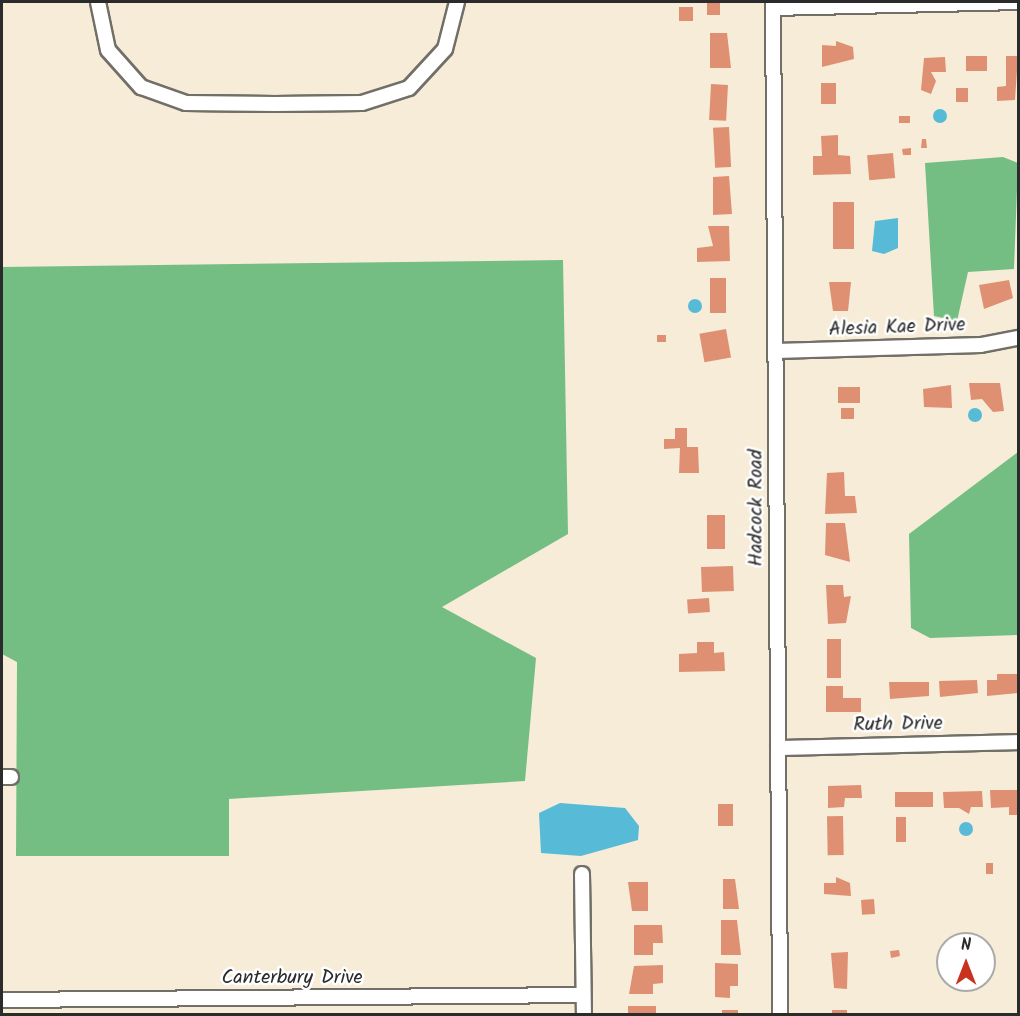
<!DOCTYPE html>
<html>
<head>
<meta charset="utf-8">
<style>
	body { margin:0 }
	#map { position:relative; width:1020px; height:1016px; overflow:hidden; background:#f6ecd8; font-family:Kalam,sans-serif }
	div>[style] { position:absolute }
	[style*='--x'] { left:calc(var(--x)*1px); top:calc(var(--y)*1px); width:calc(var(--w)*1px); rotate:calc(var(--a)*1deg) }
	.forest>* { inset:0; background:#74be84 }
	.water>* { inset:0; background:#57bad6 }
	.round { border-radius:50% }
	.building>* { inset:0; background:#e09072; transform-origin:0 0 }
	.roads { filter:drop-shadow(2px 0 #726f68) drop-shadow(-2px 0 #726f68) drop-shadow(0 2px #726f68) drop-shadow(0 -2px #726f68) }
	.minor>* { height:14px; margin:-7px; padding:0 7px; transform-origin:7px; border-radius:7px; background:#fff }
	span { translate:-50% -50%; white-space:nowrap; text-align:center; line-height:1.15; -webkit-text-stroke:5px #fff; paint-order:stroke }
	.street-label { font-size:20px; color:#2b2b2b }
	.frame { position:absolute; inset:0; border:3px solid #2b2b2b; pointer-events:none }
	.north { position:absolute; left:936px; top:932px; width:60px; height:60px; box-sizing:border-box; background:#fff; border:2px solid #aaa; border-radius:50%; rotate:0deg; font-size:16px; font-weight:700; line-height:24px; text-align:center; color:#2b2b2b }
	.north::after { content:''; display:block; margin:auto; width:21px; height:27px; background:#c8321e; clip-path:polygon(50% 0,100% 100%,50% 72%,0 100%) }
</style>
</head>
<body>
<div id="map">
	<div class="forest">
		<i style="clip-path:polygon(1003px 157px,1018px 163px,1014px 269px,968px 272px,957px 321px,934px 316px,925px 163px)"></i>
		<i style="clip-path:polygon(563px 260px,568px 534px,442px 607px,536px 658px,525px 781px,229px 799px,229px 856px,16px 856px,17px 662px,2px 654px,2px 267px)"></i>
		<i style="clip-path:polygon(1018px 452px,1018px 635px,930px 638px,911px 628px,909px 534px)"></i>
	</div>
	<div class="water">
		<i class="round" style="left:933px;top:109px;width:14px;height:14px"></i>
		<i style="clip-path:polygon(898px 218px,898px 248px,884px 254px,872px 251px,875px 221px)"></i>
		<i class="round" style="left:688px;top:299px;width:14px;height:14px"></i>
		<i class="round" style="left:968px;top:408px;width:14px;height:14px"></i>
		<i style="clip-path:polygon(560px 803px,625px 808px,639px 826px,638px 840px,581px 856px,541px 853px,539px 813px)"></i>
		<i class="round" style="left:959px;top:822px;width:14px;height:14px"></i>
	</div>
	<div class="building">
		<i style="left:707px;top:2px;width:13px;height:13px"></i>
		<i style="left:679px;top:7px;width:14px;height:14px"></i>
		<i style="clip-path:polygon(710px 33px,727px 33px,731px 68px,710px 68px)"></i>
		<i style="clip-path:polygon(836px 41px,853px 47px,854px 59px,822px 67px,822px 45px,836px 46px)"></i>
		<i style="left:987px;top:56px;width:15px;height:21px;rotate:90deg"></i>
		<i style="clip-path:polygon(1006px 56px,1018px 56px,1015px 100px,997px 101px,997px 87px,1006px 86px)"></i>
		<i style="clip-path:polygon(945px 57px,946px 72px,931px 72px,936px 81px,931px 94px,921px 90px,924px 58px)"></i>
		<i style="left:821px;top:83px;width:15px;height:21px"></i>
		<i style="left:711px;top:84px;width:17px;height:36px;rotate:3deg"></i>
		<i style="left:956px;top:88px;width:12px;height:14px"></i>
		<i style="left:899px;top:116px;width:11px;height:7px"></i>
		<i style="left:729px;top:127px;width:40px;height:16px;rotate:87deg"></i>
		<i style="clip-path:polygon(838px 135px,838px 155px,850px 156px,851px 174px,813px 175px,813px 156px,822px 156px,821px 136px)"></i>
		<i style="clip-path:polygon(922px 139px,926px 139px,927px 148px,921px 148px)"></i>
		<i style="clip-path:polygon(911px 148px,911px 155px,903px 155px,902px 149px)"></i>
		<i style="left:893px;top:153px;width:25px;height:26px;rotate:85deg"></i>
		<i style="clip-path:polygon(729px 176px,732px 214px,713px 215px,713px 177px)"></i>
		<i style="left:854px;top:202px;width:47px;height:21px;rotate:90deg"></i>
		<i style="clip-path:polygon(708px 226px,729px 226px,730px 261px,697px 262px,697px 248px,713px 246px)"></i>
		<i style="left:710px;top:278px;width:16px;height:35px"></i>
		<i style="clip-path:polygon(1009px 280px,1013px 298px,984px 309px,979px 285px)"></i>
		<i style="clip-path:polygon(829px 282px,851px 282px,848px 311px,833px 311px)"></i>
		<i style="left:726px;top:329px;width:29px;height:27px;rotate:80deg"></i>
		<i style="left:657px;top:335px;width:9px;height:7px"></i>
		<i style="clip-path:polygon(969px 383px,1000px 383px,1004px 411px,993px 412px,982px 399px,971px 400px)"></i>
		<i style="clip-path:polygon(951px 385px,952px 408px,924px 407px,923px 389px)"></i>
		<i style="left:838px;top:387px;width:22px;height:16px"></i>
		<i style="left:854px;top:408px;width:11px;height:13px;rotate:90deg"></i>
		<i style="clip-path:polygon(675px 428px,687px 428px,687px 447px,698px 447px,699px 473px,679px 473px,680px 448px,664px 449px,664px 439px,675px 439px)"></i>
		<i style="clip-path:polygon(844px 472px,845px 496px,855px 496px,857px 513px,825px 514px,827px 473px)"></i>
		<i style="left:707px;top:515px;width:18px;height:34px"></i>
		<i style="clip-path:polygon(826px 523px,845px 523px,850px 562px,825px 555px)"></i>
		<i style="left:733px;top:566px;width:25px;height:32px;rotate:88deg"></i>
		<i style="clip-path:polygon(826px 585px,843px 585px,844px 597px,851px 596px,846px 623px,828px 624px)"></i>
		<i style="left:709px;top:598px;width:14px;height:22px;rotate:86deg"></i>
		<i style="left:841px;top:639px;width:39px;height:14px;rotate:90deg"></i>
		<i style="clip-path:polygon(697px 642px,714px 642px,714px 653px,724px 652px,725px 671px,679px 672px,679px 654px,697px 653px)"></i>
		<i style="clip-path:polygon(997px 674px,1018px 674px,1018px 693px,987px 696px,987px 680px,997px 680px)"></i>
		<i style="clip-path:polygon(977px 680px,978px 693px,940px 697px,939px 681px)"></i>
		<i style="clip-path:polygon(889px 682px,929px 682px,929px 696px,890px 699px)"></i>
		<i style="clip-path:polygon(826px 686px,843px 686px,843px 698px,861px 698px,861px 712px,826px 712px)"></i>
		<i style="clip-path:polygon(861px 785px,862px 798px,845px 798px,844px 807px,828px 808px,828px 786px)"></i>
		<i style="clip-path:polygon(990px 790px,1018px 790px,1018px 815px,1009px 815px,1009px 807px,991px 808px)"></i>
		<i style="clip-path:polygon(982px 791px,983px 807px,971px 807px,969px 814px,959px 808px,944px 808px,943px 792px)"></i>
		<i style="left:933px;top:792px;width:15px;height:38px;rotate:90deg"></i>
		<i style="left:718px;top:804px;width:15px;height:22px"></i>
		<i style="left:843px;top:816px;width:39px;height:16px;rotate:89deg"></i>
		<i style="left:896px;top:817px;width:10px;height:25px"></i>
		<i style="left:986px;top:863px;width:7px;height:11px"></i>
		<i style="clip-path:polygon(836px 877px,850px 883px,851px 896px,824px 894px,824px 883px,836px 883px)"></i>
		<i style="clip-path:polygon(723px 879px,735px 879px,739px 909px,723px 909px)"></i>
		<i style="clip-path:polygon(628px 882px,648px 882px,648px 911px,632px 911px)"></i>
		<i style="left:874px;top:899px;width:15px;height:13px;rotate:86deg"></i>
		<i style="clip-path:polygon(721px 920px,737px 920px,741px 955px,721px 955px)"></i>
		<i style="clip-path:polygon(634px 925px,662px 925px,663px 943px,653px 943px,653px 955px,634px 955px)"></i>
		<i style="clip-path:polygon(899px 950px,900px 956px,891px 958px,890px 951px)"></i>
		<i style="clip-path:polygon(848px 952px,847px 989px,834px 988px,831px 953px)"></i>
		<i style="clip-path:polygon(715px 963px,738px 964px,738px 986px,730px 986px,730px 998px,715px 997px)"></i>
		<i style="clip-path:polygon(663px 965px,663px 983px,653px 984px,653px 994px,629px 994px,634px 966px)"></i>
		<i style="left:628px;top:1006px;width:28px;height:8px"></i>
		<i style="left:722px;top:1010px;width:16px;height:4px"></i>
		<i style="left:832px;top:1010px;width:15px;height:4px"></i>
	</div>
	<div class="roads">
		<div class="minor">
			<i style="--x:98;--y:2;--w:49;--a:78.2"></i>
			<i style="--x:108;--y:50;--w:50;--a:48.3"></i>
			<i style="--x:141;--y:87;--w:48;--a:19.6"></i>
			<i style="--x:186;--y:103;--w:89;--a:0.6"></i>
			<i style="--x:275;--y:104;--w:87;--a:-0.7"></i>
			<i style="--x:362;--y:103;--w:49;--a:-17.7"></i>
			<i style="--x:409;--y:88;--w:53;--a:-47.3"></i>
			<i style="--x:445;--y:49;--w:49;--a:-75.7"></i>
			<i style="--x:773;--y:2;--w:1012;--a:89.6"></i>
			<i style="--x:773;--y:8;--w:245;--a:-1.4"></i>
			<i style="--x:776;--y:351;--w:205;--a:-1.7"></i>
			<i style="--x:981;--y:345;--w:38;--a:-11"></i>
			<i style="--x:778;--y:748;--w:240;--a:-1.4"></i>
			<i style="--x:2;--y:777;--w:9;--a:0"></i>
			<i style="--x:582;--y:874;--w:140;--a:89.2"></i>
			<i style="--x:2;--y:1000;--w:581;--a:-0.49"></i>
		</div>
	</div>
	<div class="street-label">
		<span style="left:897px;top:328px;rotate:-2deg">Alesia Kae Drive</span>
		<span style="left:757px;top:508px;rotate:-90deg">Hadcock Road</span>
		<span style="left:898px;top:725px;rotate:-1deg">Ruth Drive</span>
		<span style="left:292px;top:978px">Canterbury Drive</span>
	</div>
	<div class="frame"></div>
	<div class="north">N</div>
</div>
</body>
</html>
